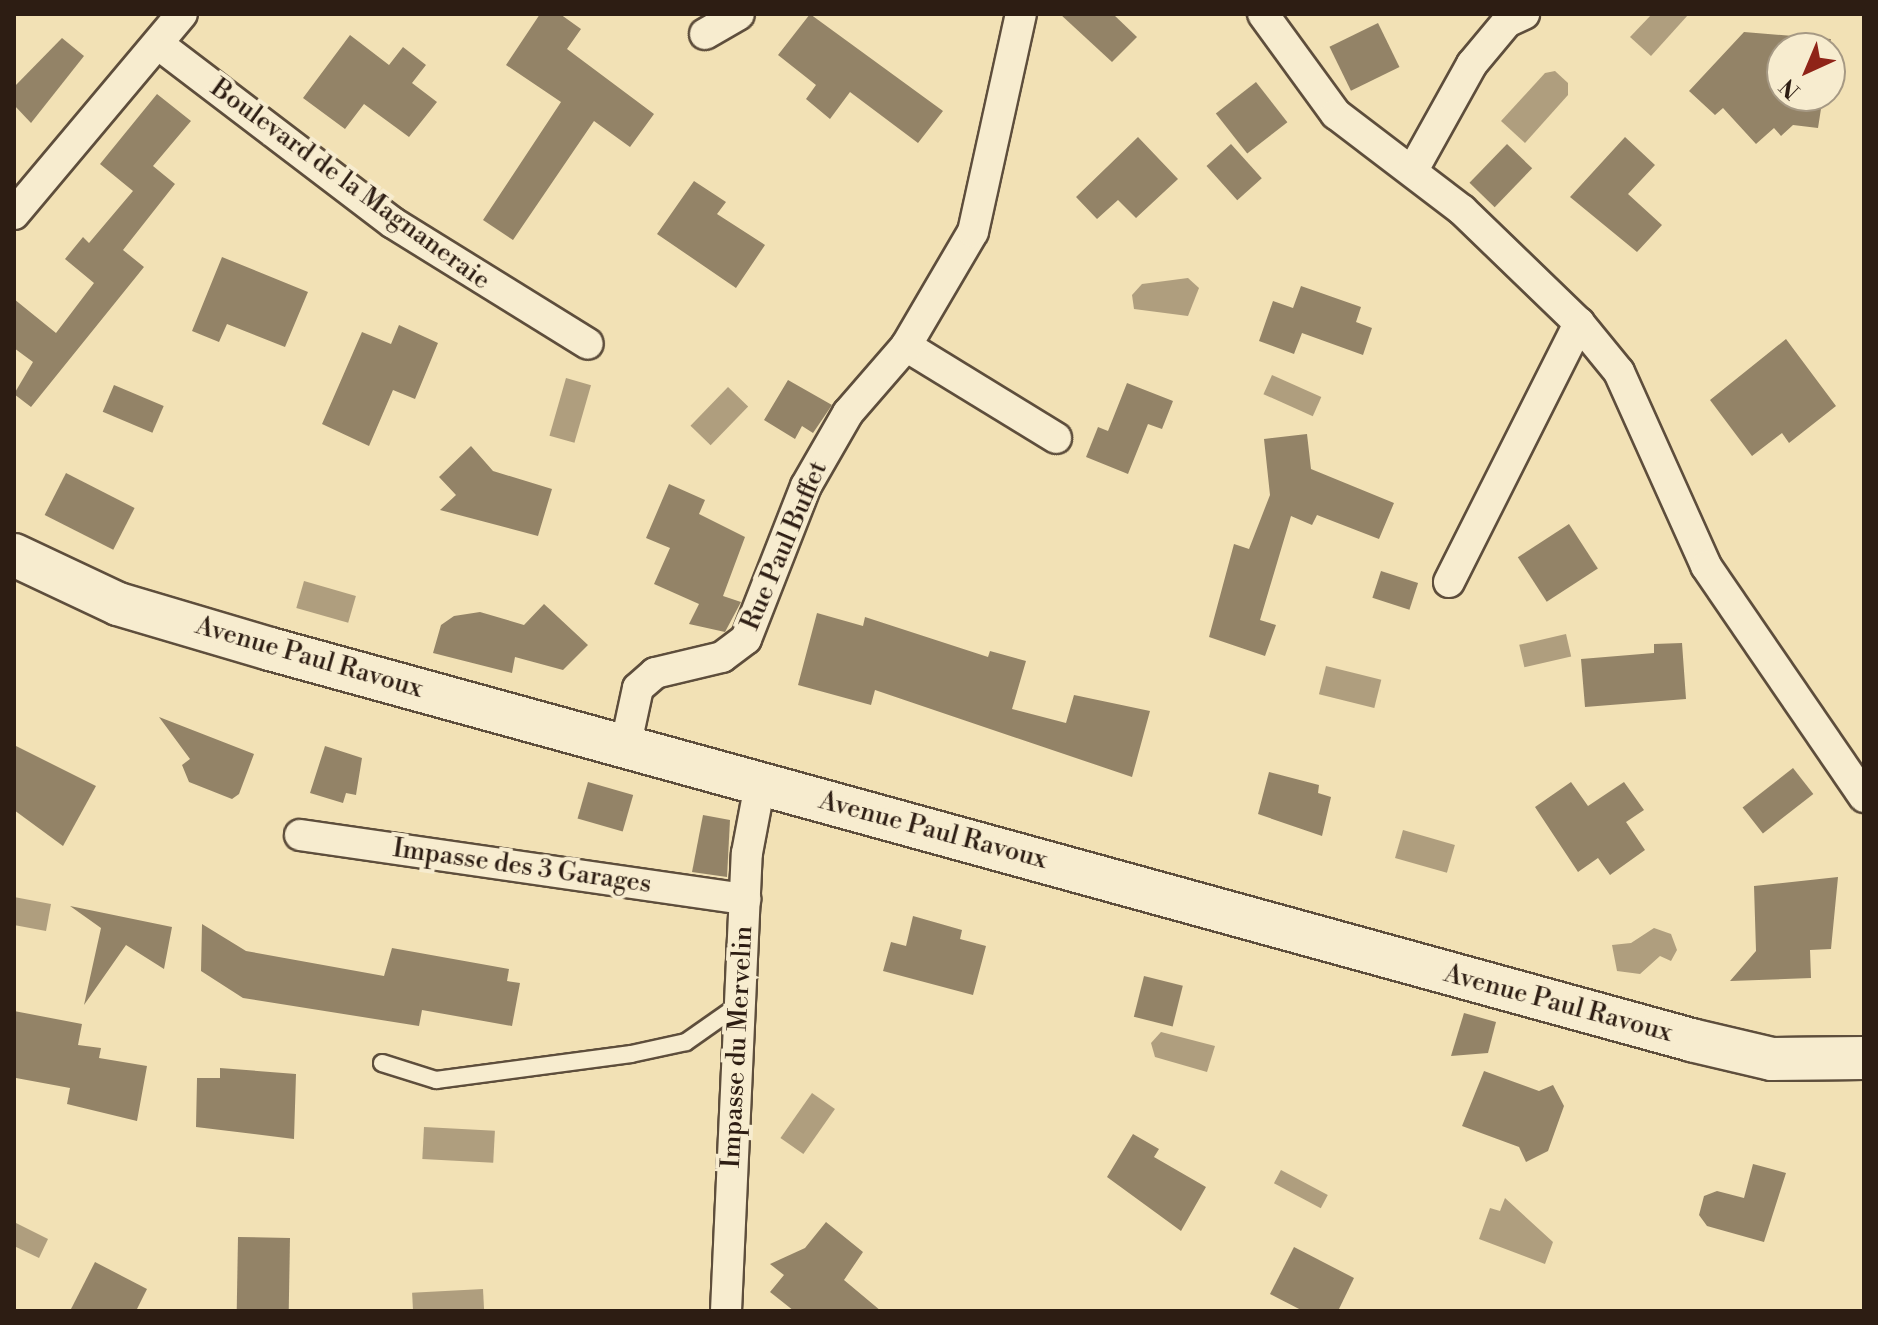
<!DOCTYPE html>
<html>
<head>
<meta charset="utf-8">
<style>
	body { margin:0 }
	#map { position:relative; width:1878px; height:1325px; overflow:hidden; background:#f2e1b5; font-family:"Libre Bodoni",serif }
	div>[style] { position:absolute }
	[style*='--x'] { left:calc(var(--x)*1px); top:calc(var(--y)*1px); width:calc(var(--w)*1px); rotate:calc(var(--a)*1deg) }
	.water>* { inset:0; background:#af9e7e; transform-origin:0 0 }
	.building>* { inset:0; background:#938367; transform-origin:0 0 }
	.roads { filter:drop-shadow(2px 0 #5e4e3c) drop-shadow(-2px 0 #5e4e3c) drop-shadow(0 2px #5e4e3c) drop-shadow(0 -2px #5e4e3c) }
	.lane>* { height:16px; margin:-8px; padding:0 8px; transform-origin:8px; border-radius:8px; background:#f7eccf }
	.street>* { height:30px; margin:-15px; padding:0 15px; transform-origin:15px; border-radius:15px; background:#f7eccf }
	.secondary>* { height:42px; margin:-21px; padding:0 21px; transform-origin:21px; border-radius:21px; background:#f7eccf }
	span { translate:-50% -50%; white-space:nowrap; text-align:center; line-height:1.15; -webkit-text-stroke:8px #f7eccf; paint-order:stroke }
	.street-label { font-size:26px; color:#2d1d13 }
	.frame { position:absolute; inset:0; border:16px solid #2d1d13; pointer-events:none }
	.north { position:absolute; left:1766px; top:32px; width:80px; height:80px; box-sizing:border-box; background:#f7eccf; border:2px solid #a69984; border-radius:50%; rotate:224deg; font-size:22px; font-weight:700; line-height:32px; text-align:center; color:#2d1d13 }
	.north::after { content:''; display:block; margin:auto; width:28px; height:36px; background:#8f2418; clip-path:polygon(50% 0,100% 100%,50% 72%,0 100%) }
</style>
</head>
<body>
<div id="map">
	<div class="water">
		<i style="clip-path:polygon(1652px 14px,1688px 15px,1651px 56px,1630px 37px)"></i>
		<i style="clip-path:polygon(1555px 71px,1568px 83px,1568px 95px,1525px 143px,1501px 121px,1545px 73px)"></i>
		<i style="clip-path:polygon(1188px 278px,1199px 288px,1188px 316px,1134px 309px,1132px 295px,1142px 284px)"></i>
		<i style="left:1272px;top:375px;width:54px;height:21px;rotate:24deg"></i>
		<i style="left:566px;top:378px;width:26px;height:60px;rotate:16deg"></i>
		<i style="left:728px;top:387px;width:28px;height:54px;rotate:44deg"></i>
		<i style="left:304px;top:581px;width:54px;height:28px;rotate:16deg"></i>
		<i style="left:1566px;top:634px;width:23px;height:48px;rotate:77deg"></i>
		<i style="left:1326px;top:666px;width:57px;height:29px;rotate:14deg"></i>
		<i style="left:1403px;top:830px;width:54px;height:29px;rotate:16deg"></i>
		<i style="clip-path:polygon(14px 897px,51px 904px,46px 931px,14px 925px)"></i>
		<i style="clip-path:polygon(1654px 928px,1671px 934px,1677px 950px,1671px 961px,1660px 956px,1640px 974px,1617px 971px,1612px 945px,1631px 943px)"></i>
		<i style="clip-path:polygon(1161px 1032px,1215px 1046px,1207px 1072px,1155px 1057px,1151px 1043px)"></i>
		<i style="left:812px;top:1093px;width:28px;height:55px;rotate:35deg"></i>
		<i style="left:424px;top:1127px;width:71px;height:32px;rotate:3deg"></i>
		<i style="left:1281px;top:1170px;width:53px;height:15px;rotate:28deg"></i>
		<i style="clip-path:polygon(1505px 1198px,1553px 1242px,1545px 1264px,1479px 1239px,1490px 1208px,1500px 1211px)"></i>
		<i style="clip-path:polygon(14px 1222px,48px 1239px,39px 1258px,14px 1246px)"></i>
		<i style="left:483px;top:1289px;width:22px;height:71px;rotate:87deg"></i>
	</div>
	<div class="building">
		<i style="clip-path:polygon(540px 14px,560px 14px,581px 29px,567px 49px,654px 114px,630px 147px,594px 121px,513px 240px,483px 220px,561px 102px,506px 65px)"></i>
		<i style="clip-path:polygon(810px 14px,943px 111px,918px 143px,850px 92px,830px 119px,806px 99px,816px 85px,778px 55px)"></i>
		<i style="clip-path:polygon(1060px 14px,1113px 14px,1137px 37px,1112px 62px)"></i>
		<i style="left:1378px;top:23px;width:49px;height:54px;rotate:64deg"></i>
		<i style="clip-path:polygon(1744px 32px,1831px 39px,1829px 48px,1782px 48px,1782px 96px,1823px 96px,1818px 128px,1793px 125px,1781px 136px,1774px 128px,1756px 144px,1723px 108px,1715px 115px,1689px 91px)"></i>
		<i style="clip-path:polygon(350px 35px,389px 65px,403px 47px,426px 65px,412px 83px,437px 102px,409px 137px,364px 104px,345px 129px,303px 98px)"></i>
		<i style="clip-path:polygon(62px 38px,84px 56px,31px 123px,14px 105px,14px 87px)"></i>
		<i style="left:1256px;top:82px;width:51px;height:51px;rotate:52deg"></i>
		<i style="clip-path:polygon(157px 94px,191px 121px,153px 166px,175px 184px,123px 250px,144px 267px,31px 407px,14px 394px,33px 362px,14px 348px,14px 299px,56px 333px,94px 283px,65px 259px,83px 237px,89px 243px,133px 191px,100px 164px)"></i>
		<i style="clip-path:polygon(1138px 137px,1178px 179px,1136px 218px,1118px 200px,1097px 219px,1076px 197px)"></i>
		<i style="clip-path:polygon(1625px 137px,1655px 165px,1628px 194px,1662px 225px,1637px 252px,1570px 197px)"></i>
		<i style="left:1231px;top:144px;width:46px;height:33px;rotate:48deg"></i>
		<i style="left:1507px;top:144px;width:35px;height:54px;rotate:44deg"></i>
		<i style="clip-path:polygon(694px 181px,726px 202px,717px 214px,765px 245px,736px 288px,657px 234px)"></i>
		<i style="clip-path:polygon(222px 257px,308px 292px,285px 347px,227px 324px,219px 342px,192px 331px)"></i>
		<i style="clip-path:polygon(1301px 286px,1361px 307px,1356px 322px,1372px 328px,1363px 355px,1302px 333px,1294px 354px,1259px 341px,1273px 301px,1293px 308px)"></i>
		<i style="clip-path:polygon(399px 325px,438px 343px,415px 399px,393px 390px,369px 446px,322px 424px,362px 332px,391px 344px)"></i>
		<i style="clip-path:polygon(1786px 339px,1836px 406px,1789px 443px,1782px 433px,1752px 456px,1710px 400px)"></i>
		<i style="clip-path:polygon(788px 380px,832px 405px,813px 433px,802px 426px,795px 439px,764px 420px)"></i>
		<i style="clip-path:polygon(1127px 383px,1173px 401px,1162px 429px,1148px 424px,1128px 474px,1086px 457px,1098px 427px,1108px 431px)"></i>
		<i style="left:114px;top:385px;width:54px;height:29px;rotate:23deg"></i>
		<i style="clip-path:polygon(1307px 434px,1311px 469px,1394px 503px,1379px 539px,1317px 515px,1312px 525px,1291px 516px,1260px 620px,1276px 625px,1265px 656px,1209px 637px,1234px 544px,1249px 549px,1270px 495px,1264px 439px)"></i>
		<i style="clip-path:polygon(471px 446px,493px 471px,552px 489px,538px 536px,440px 510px,456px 495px,439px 477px)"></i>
		<i style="left:66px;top:473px;width:77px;height:47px;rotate:27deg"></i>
		<i style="clip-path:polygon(669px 484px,705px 500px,699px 514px,745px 537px,723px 596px,741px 602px,725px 632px,689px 624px,699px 604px,654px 584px,670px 548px,646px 538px)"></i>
		<i style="left:1569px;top:524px;width:53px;height:61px;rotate:57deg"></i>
		<i style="left:1381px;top:571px;width:39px;height:28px;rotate:18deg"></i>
		<i style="clip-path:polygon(544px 604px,588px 645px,563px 670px,515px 657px,512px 673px,433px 653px,441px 625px,454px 616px,480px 612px,524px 625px)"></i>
		<i style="clip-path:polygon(817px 613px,863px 626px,865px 617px,988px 657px,990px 651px,1026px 661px,1012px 709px,1066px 723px,1074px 695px,1150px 711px,1132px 777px,875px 690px,871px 705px,798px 685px)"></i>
		<i style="clip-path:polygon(1682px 643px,1686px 699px,1585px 707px,1581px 659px,1654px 653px,1654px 644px)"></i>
		<i style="clip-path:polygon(159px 717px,254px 754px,239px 794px,232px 799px,189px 782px,182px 765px,190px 759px)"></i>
		<i style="clip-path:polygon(14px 745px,96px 786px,63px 846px,14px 810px)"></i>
		<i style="clip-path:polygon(325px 746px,362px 758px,356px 795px,346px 793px,343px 803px,310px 793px)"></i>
		<i style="left:1793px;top:768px;width:33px;height:64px;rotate:52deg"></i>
		<i style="clip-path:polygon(1269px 772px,1319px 785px,1318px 793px,1331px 797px,1322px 836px,1258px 814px)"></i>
		<i style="left:588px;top:782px;width:47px;height:38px;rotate:16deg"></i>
		<i style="clip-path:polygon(1571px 782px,1588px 806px,1624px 782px,1644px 810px,1626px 822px,1645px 850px,1610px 875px,1598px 858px,1578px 872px,1535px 807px)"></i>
		<i style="clip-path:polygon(703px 815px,730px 820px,727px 877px,692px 872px)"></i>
		<i style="clip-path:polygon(1838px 877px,1831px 949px,1810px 950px,1811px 978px,1730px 981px,1756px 951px,1754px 886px)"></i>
		<i style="clip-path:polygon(70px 906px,172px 927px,164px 969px,126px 945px,84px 1005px,101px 928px)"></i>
		<i style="clip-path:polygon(913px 916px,962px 930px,960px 939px,986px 946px,973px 995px,883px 971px,891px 942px,906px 946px)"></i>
		<i style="clip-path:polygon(202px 924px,246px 951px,384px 976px,392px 948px,509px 969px,507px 981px,520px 983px,512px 1026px,422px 1010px,419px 1026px,243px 998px,201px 971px)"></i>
		<i style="left:1144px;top:976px;width:40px;height:42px;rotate:14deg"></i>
		<i style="clip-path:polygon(14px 1011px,82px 1024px,78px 1045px,101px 1048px,99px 1058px,147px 1066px,137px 1121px,67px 1104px,70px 1088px,16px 1078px)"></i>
		<i style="clip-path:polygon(1464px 1013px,1496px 1022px,1488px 1053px,1451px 1056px)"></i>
		<i style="clip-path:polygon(220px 1068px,296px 1074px,294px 1139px,196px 1127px,197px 1078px,220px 1078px)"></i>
		<i style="clip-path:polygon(1484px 1071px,1539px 1091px,1553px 1085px,1564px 1106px,1548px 1151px,1526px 1162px,1519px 1147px,1462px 1126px)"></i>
		<i style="clip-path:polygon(1133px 1134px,1159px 1149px,1154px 1157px,1206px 1187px,1181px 1231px,1107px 1177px)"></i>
		<i style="clip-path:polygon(1753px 1164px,1786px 1173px,1764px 1242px,1707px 1226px,1699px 1215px,1704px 1196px,1717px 1191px,1744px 1198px)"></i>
		<i style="clip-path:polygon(826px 1222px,863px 1252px,844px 1280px,881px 1311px,794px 1311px,770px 1292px,784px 1275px,770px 1264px,805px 1248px)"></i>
		<i style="left:238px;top:1237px;width:52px;height:74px;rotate:1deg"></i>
		<i style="clip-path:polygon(1294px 1247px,1354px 1278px,1338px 1311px,1303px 1311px,1270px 1294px)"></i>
		<i style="clip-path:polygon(95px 1262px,147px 1289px,136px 1311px,70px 1311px)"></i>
	</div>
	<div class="roads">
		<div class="lane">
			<i style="--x:382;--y:1063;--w:57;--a:17.5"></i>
			<i style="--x:436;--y:1080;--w:197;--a:-7.6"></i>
			<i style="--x:631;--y:1054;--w:56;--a:-12.3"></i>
			<i style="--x:686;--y:1042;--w:66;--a:-35.1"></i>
		</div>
		<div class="street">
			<i style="--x:1263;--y:14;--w:124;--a:53.9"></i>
			<i style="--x:1336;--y:114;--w:158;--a:37.3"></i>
			<i style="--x:1462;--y:210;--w:163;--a:44"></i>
			<i style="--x:1579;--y:323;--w:63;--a:50.8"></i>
			<i style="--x:1619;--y:372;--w:213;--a:65.8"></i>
			<i style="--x:1706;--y:566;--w:280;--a:55.6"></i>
			<i style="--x:705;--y:34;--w:39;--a:-30"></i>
			<i style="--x:158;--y:44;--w:295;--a:37.3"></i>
			<i style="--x:393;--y:223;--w:229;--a:31.8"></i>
			<i style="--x:1413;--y:170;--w:121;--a:-60.9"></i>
			<i style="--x:1472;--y:64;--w:55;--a:-50.2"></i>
			<i style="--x:1507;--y:22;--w:19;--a:-25"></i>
			<i style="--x:14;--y:214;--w:261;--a:-50"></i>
			<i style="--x:906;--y:346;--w:176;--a:31.5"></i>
			<i style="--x:1449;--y:582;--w:290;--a:-63.3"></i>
			<i style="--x:625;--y:748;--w:61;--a:-77.8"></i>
			<i style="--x:638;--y:688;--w:23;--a:-41"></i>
			<i style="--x:655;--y:673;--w:69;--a:-13.4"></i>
			<i style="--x:722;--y:657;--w:30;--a:-37"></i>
			<i style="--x:746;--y:639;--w:164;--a:-68.6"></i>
			<i style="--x:806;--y:486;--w:84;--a:-60.1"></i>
			<i style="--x:848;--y:413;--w:89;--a:-49.1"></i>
			<i style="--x:906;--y:346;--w:132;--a:-59.6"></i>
			<i style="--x:973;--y:232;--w:223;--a:-77.6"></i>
			<i style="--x:300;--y:835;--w:450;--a:8.2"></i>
			<i style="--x:726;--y:1311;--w:458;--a:-87.4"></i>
			<i style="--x:747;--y:853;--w:70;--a:-79.3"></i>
		</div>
		<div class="secondary">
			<i style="--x:14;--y:555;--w:115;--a:25.2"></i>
			<i style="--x:118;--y:604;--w:159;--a:16.5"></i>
			<i style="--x:270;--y:649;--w:1474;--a:15.38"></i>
			<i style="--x:1691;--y:1040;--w:83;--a:13.2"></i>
			<i style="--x:1772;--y:1059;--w:92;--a:-0.6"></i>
		</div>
	</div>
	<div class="street-label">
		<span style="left:350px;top:185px;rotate:36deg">Boulevard de la Magnaneraie</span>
		<span style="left:785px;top:546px;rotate:-67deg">Rue Paul Buffet</span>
		<span style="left:309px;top:658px;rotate:16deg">Avenue Paul Ravoux</span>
		<span style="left:933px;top:831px;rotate:15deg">Avenue Paul Ravoux</span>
		<span style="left:522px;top:867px;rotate:8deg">Impasse des 3 Garages</span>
		<span style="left:1558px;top:1004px;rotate:15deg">Avenue Paul Ravoux</span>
		<span style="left:738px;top:1047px;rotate:-87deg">Impasse du Mervelin</span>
	</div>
	<div class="frame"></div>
	<div class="north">N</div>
</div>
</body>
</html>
